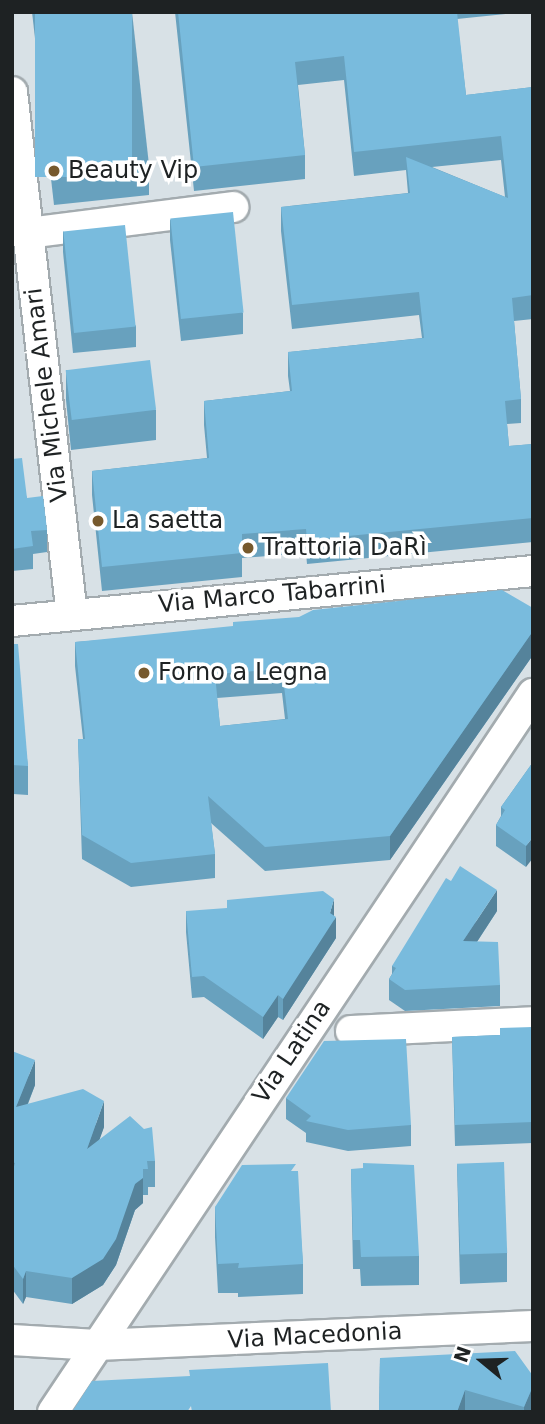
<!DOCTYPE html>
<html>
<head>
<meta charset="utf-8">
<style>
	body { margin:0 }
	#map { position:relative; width:545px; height:1424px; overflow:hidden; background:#d8e1e6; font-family:"DejaVu Sans",sans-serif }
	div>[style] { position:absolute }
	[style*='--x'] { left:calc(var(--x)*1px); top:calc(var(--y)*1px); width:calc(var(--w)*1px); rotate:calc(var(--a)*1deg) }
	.roads { filter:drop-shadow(2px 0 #a3abaf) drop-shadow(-2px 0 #a3abaf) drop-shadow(0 2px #a3abaf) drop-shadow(0 -2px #a3abaf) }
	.minor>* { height:30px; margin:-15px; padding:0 15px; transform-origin:15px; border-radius:15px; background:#fff }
	.wall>* { inset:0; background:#68a1be }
	.shaded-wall>* { inset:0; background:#55839b }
	.building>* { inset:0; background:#79bbdd; transform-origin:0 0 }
	.dots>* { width:19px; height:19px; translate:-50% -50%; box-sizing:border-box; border:4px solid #fff; border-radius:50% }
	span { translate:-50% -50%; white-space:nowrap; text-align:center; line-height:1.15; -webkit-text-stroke:7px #fff; paint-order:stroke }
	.poi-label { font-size:24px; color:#1e2223 }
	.left { translate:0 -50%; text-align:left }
	.street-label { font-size:24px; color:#1e2223 }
	.frame { position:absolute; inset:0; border:14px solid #1e2223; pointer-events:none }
	.north { position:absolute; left:447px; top:1326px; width:70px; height:70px; -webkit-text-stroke:5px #fff; paint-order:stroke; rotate:289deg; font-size:19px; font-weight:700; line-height:28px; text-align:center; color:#1e2223 }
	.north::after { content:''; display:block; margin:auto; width:24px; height:32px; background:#1e2223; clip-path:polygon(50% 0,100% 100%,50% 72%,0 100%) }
</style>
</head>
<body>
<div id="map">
	<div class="roads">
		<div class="minor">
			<i style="--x:12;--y:92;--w:526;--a:83.46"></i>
			<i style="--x:28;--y:233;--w:207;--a:-7.2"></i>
			<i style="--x:12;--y:621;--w:523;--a:-5.48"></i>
			<i style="--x:351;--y:1031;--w:182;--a:-2.8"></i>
			<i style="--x:12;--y:1340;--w:85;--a:3.4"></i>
			<i style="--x:97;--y:1345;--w:436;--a:-2.5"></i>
			<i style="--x:53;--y:1412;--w:864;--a:-56.24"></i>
		</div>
	</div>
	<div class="wall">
		<i style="clip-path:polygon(32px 12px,132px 12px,149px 165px,149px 195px,54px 205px)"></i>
		<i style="clip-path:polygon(evenodd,175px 12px,525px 12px,457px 19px,466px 95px,533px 87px,533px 319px,514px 321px,521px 399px,521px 423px,507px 424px,509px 446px,533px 444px,533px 542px,307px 564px,306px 553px,242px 558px,242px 577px,102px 591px,92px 495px,92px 471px,207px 458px,204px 425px,204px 401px,290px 391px,288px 376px,288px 352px,422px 338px,419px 315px,292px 329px,281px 231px,281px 207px,408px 193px,406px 170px,354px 176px,344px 80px,298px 85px,305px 155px,305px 179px,194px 191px,175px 12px,501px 160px,505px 197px,432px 167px,501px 160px)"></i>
		<i style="clip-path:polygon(170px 219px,243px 313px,243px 334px,181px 341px,170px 240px)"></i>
		<i style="clip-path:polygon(63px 231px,136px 326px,136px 347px,73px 353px,63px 252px)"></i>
		<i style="clip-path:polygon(66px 370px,156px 410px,156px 440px,71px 450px,66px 400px)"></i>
		<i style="clip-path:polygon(12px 459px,27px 498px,47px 530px,47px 552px,33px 554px,33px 569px,12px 571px)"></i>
		<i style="clip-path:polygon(evenodd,533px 608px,533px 655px,390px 860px,265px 871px,211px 823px,215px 854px,215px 878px,131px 887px,82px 859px,78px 739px,83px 739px,75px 666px,75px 642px,533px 608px,282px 693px,285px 719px,220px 726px,217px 698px,282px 693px)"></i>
		<i style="clip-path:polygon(12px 644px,28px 766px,28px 795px,13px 794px,13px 804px,12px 804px)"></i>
		<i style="clip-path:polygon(533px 762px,526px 867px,496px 846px,496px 825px,501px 816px,501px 807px)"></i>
		<i style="clip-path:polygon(186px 911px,334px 916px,336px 938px,283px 1020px,278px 1017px,263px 1039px,204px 997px,192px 998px,186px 932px)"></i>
		<i style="clip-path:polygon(497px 911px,477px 942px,500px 985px,500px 1006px,405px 1011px,389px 1000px,389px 979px,392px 974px,392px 966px)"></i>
		<i style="clip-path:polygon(533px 1027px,533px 1143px,455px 1146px,452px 1037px,500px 1035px)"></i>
		<i style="clip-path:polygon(12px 1051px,35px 1085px,28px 1104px,104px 1127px,99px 1140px,155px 1161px,155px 1187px,148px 1187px,148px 1195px,143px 1195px,143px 1203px,135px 1210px,116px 1265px,103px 1285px,72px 1304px,26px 1297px,23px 1304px,12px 1289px)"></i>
		<i style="clip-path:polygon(286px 1098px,411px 1125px,411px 1146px,348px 1151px,306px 1142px,306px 1133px,286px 1119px)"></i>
		<i style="clip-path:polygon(457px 1164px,507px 1253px,507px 1282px,460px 1284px)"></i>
		<i style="clip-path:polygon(351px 1169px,419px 1256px,419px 1285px,361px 1286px,360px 1269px,353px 1269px)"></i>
		<i style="clip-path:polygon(296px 1171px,303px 1264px,303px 1294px,238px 1297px,238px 1293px,218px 1293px,215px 1237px,215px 1207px)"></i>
		<i style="clip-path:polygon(380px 1358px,533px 1376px,533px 1412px,379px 1412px)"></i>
	</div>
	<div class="shaded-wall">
		<i style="clip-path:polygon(533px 631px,533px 655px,390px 860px,390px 836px)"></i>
		<i style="clip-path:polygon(533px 837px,533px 858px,526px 867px,526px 846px)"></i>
		<i style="clip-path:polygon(497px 890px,497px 911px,463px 963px,463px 941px)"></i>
		<i style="clip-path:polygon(334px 899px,334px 920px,336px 917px,336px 938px,283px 1020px,283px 999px,330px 913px)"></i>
		<i style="clip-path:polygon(278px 995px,278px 1017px,263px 1039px,263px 1017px)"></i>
		<i style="clip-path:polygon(35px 1060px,35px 1085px,16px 1133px,16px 1107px)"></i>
		<i style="clip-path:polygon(104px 1101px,104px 1127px,87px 1175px,87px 1149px)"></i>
		<i style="clip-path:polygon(143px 1169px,143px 1203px,135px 1210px,116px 1265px,103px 1285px,72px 1304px,72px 1278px,135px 1184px)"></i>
		<i style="clip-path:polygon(26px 1271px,26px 1297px,23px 1304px,23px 1279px)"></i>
		<i style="clip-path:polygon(14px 1363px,14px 1392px,12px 1412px,12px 1384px)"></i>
		<i style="clip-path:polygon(533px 1386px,533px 1412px,524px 1412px,524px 1407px)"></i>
		<i style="clip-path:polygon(465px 1390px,465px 1412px,457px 1412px)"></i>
	</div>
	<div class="building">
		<i style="left:35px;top:12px;width:97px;height:165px"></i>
		<i style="clip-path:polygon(178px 12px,457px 12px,466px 95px,533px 87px,533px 295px,512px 298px,521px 399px,505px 401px,509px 446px,533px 444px,533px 518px,307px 540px,306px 529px,242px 534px,242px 553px,102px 567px,92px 471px,209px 458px,204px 401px,292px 391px,288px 352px,424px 338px,419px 292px,292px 305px,281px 207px,410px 193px,406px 157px,508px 198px,501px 136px,354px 152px,344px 56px,295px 62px,305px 155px,194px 167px)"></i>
		<i style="left:233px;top:212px;width:101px;height:63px;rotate:84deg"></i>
		<i style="left:125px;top:225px;width:102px;height:62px;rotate:84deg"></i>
		<i style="left:150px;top:360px;width:50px;height:85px;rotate:83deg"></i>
		<i style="clip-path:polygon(22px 458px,27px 498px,43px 496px,47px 530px,31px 531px,33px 546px,12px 549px,12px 459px)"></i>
		<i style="clip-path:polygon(evenodd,502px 590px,533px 608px,533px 631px,390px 836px,265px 847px,208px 796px,215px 854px,131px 863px,82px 835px,78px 739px,85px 739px,75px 642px,233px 626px,233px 622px,299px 617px,313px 610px,502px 590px,282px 669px,288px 719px,220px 726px,215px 674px,282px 669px)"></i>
		<i style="clip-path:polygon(12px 644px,18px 644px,28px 766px,12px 765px)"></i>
		<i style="clip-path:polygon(533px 762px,533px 837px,526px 846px,496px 825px,505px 810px,501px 807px)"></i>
		<i style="clip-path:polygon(460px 866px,497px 890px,463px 941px,498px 942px,500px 985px,405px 990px,389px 979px,396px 968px,392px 966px,446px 878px,451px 881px)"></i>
		<i style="clip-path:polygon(323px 891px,334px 899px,330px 913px,336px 917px,283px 999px,278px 995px,263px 1017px,204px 976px,192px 977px,186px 911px,227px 908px,227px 900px)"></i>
		<i style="clip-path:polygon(533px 1027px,533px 1122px,455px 1125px,452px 1037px,500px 1035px,500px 1028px)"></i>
		<i style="clip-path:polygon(406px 1039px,411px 1125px,348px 1130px,306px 1121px,311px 1116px,286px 1098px,324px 1041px)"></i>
		<i style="clip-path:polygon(12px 1051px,35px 1060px,16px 1107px,83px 1089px,104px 1101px,87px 1149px,130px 1116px,144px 1129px,152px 1127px,155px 1161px,147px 1161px,148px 1169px,143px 1169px,143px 1178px,135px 1184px,116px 1239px,103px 1259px,72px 1278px,26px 1271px,23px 1279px,12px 1264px,12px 1173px,15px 1163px,12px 1162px)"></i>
		<i style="left:504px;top:1162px;width:91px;height:47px;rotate:88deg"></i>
		<i style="clip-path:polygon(363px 1163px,414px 1165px,419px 1256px,361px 1257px,360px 1240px,353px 1240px,351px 1169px,363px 1168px)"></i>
		<i style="clip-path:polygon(296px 1164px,291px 1171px,298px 1171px,303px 1264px,238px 1268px,239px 1263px,218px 1264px,215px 1207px,242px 1165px)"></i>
		<i style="clip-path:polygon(515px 1351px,533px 1376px,533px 1386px,524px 1407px,465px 1390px,457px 1412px,379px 1412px,380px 1358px)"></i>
		<i style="clip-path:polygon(12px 1363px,14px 1363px,12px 1384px)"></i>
		<i style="clip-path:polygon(328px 1363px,331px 1412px,192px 1412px,191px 1406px,187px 1412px,72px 1412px,92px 1381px,190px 1376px,189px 1370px)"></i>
	</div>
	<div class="dots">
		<i style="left:54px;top:171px;background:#76592d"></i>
		<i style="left:98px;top:521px;background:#76592d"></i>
		<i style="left:248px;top:548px;background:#76592d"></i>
		<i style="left:144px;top:673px;background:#76592d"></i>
	</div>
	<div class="poi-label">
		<span class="left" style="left:68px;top:171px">Beauty Vip</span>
		<span class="left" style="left:112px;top:521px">La saetta</span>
		<span class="left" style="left:262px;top:548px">Trattoria DaRì</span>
		<span class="left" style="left:158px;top:673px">Forno a Legna</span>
	</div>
	<div class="street-label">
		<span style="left:47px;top:395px;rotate:-97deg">Via Michele Amari</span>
		<span style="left:272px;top:595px;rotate:-5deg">Via Marco Tabarrini</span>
		<span style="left:292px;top:1052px;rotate:-56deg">Via Latina</span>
		<span style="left:315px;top:1336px;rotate:-3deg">Via Macedonia</span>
	</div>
	<div class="frame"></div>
	<div class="north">N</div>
</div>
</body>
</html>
